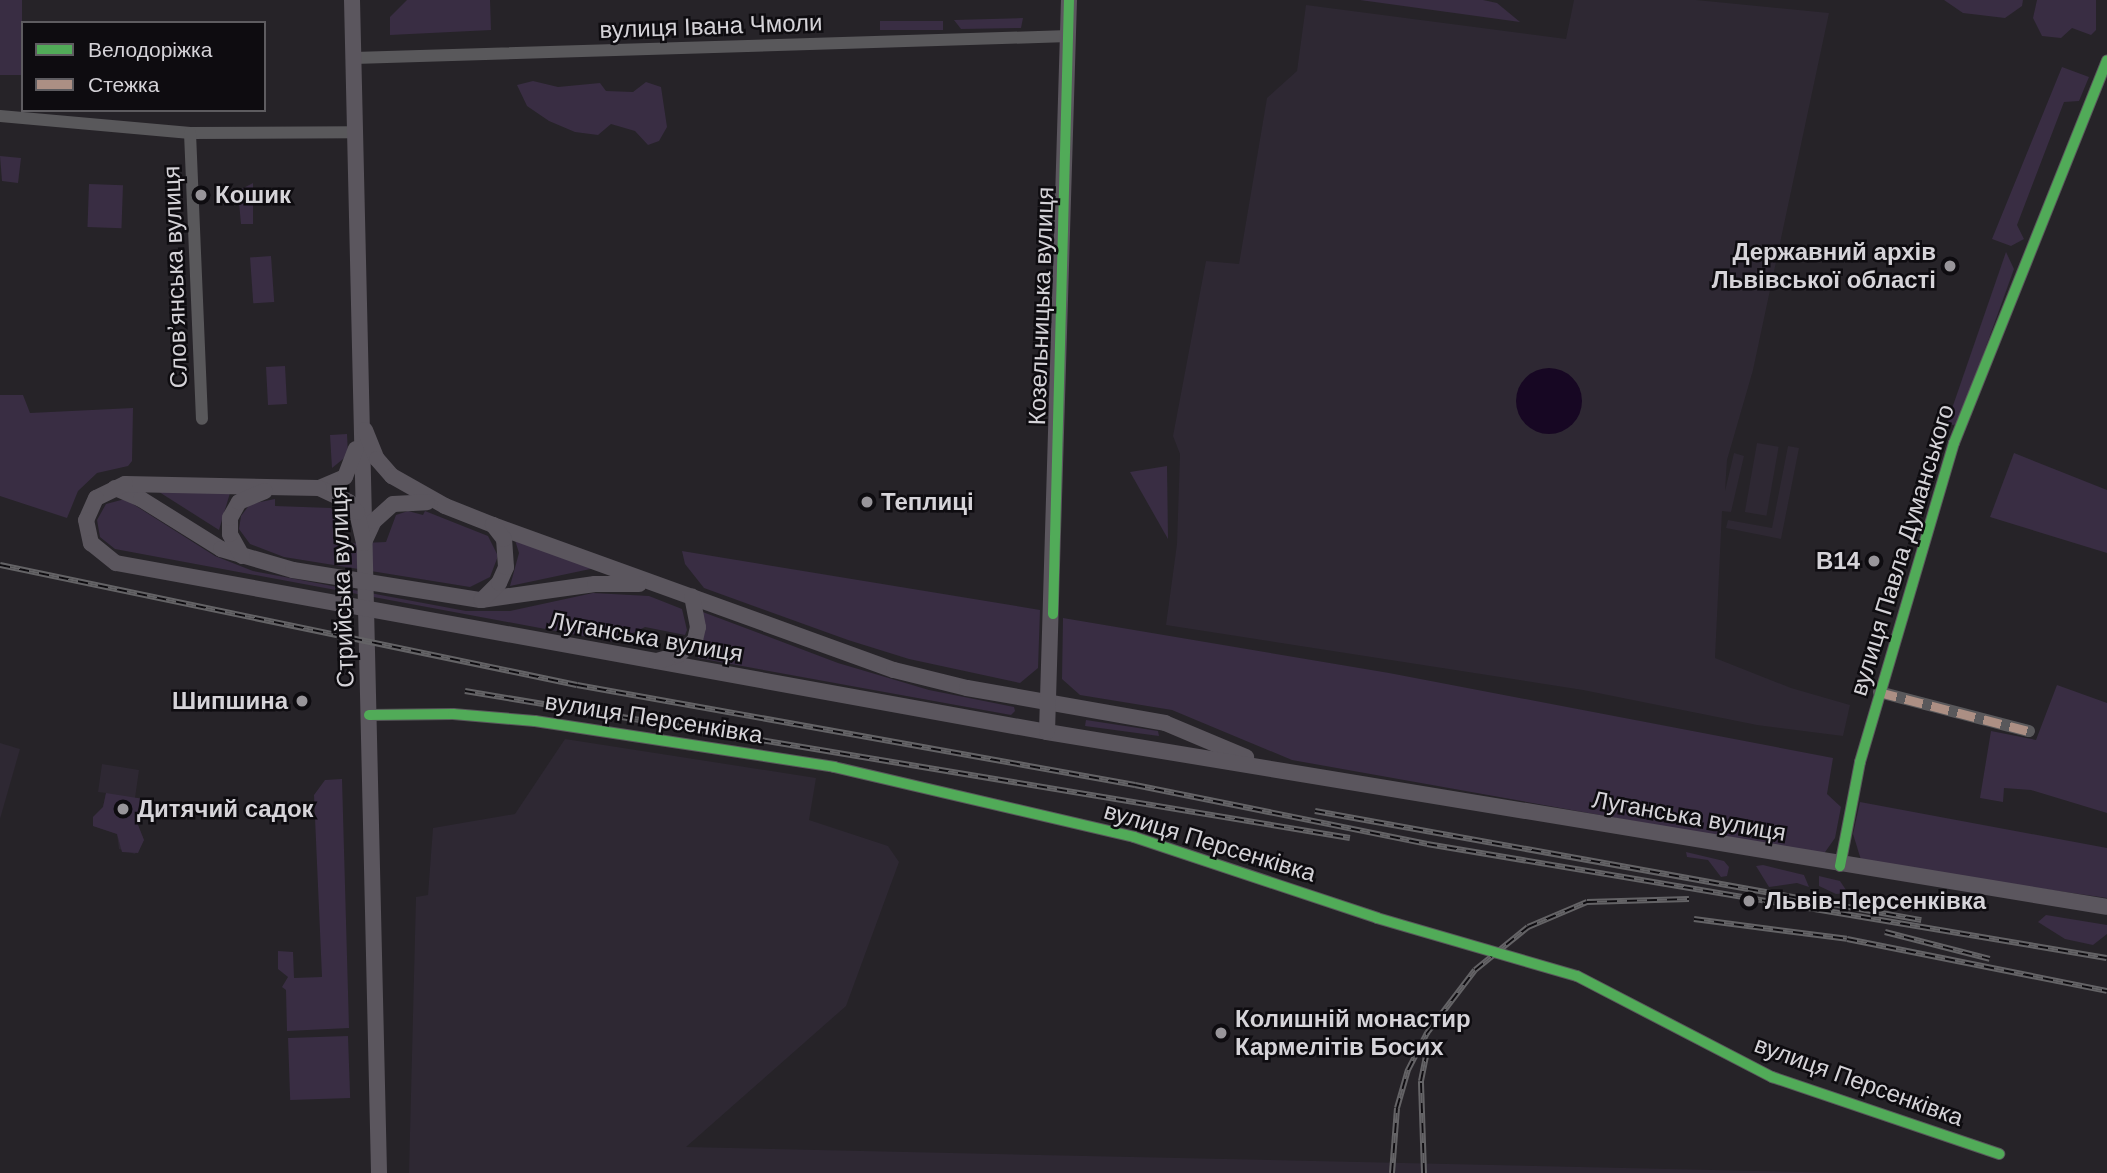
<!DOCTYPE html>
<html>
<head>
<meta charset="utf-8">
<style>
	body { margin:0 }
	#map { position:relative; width:2107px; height:1173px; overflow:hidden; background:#262328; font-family:Helvetica,sans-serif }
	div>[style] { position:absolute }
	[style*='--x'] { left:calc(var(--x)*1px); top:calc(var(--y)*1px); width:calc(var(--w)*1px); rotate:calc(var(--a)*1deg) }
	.built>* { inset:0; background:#2e2833; transform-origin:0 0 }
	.green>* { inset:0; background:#392d43; transform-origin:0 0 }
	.water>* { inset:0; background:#170723 }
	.round { border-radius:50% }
	.minor>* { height:12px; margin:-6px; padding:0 6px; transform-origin:6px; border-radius:6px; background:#59585b }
	.major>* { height:16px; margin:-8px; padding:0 8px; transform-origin:8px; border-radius:8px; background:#5b565e }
	.rail>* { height:6px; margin-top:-3px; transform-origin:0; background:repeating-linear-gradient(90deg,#0e0c10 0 10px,#646366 0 20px); box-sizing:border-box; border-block:2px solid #646366 }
	.quiet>* { height:9px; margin-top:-4.5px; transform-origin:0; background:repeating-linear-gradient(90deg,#ac8f84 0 18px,transparent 0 27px) }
	.cycleway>* { height:10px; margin:-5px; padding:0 5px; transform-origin:5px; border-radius:5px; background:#51ab58 }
	.dots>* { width:19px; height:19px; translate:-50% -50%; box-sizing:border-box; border:4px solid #0e0c10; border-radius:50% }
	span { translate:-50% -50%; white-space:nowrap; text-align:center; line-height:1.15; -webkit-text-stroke:5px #0e0c10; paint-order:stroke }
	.street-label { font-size:24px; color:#d5d3d8 }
	.poi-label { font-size:24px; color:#d5d3d8; font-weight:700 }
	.left { translate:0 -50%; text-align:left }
	.right { translate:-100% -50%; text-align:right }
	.legend { position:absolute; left:21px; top:21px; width:245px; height:91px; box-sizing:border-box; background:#0e0c10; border:2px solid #5e5c60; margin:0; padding:9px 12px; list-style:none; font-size:21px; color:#d5d3d8 }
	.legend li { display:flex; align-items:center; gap:14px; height:35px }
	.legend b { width:35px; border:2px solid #5e5c60 }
</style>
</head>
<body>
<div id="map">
	<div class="built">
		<i style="clip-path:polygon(1574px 0,1696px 0,1829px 13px,1753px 370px,1727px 460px,1725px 491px,1734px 453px,1744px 456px,1731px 512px,1722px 511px,1715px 658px,1791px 688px,1850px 705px,1843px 736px,1757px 725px,1583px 690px,1166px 625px,1177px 544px,1180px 454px,1173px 436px,1206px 261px,1239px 264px,1267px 98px,1297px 71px,1306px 5px,1566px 39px)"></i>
		<i style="left:1757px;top:443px;width:22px;height:70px;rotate:10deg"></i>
		<i style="clip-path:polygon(1788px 446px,1799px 448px,1781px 539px,1726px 528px,1728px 520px,1772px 528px)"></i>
		<i style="clip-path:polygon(565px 739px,816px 778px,809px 820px,888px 846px,899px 862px,846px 1006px,686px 1147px,1849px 1173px,409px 1173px,416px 897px,428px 895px,433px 828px,515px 814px)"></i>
		<i style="clip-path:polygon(0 743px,20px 749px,0 819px)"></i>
		<i style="clip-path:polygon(102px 764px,139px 770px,135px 798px,150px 800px,150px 806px,136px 820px,144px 840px,135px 854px,119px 849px,117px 834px,93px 826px,93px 817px,103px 807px,106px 793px,98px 792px)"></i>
	</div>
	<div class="green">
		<i style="left:0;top:0;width:22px;height:75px"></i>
		<i style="clip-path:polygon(407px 0,490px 0,491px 30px,390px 35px,390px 17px)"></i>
		<i style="clip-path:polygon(1360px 0,1483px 0,1497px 3px,1520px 22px)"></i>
		<i style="clip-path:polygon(1944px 0,2023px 0,2022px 6px,2005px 18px,1963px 13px)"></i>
		<i style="clip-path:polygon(2037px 0,2096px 0,2096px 30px,2091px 35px,2072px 28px,2061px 38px,2042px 36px,2033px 18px)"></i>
		<i style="clip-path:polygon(1023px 18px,1021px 28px,961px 29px,954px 20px)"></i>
		<i style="left:943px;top:21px;width:9px;height:63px;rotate:90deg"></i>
		<i style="clip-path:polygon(2062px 67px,2089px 77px,2079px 101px,2064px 102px,2017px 225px,2024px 239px,2011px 246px,1992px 239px)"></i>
		<i style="clip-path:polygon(533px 81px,558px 87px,600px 83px,606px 91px,633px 92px,646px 82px,661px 87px,667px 127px,659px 141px,648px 145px,635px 131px,611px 124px,598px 135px,575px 132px,549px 121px,527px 106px,517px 85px)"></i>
		<i style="clip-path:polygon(0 156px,21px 158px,18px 183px,2px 181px)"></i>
		<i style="clip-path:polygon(253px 183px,253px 224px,241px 224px,238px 191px)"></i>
		<i style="left:89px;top:184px;width:34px;height:43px;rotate:2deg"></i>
		<i style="clip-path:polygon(2006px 252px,2014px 269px,1958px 424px,1953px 425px,1947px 423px)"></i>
		<i style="left:271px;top:256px;width:46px;height:21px;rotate:86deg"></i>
		<i style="left:285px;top:366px;width:38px;height:19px;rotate:87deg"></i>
		<i style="clip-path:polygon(0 395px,23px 395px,30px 413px,133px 408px,132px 461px,128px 466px,97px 473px,78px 491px,67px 518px,0 496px)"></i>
		<i style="clip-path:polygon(347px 434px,348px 455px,332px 468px,330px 435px)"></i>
		<i style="clip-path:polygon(2014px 453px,2107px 490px,2107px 553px,1990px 517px)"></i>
		<i style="clip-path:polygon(1167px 466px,1168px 539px,1130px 472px)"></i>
		<i style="clip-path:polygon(156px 490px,230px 493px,219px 530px)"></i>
		<i style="clip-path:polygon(125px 499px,215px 556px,253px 571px,466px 611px,510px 611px,593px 593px,649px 596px,682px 609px,687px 630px,685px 635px,645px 627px,615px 642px,115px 549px,100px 537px,97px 520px,106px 504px)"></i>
		<i style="clip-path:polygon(275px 499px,275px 506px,331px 508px,336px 515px,339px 544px,386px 542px,396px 515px,408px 511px,423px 515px,425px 511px,488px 536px,498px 556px,490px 577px,470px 587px,284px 557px,250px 544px,239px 529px,241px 516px,250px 504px)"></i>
		<i style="clip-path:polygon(514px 537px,595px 568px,510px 586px,519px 553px)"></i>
		<i style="clip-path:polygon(682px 551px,1040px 610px,1038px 668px,1020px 683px,909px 659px,848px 640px,704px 588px,685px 564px)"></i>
		<i style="clip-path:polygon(700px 611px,838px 663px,929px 690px,1014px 707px,1015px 711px,1011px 715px,698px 658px,695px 648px)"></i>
		<i style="clip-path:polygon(1063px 618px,1389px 673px,1833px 758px,1827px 794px,1841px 807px,1835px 838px,1823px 855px,1292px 760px,1172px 710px,1080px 695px,1062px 679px)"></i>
		<i style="clip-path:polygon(2057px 685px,2107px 703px,2107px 813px,2031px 790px,2004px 788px,2003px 802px,1980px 798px,1991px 731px,2036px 740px)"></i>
		<i style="clip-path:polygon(1086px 720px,1158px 731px,1159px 736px,1085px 726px)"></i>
		<i style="clip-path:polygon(342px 779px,349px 1028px,287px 1031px,286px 990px,282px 987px,288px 977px,278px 969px,278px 951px,293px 952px,294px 978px,322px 977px,314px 795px,325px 780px)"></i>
		<i style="clip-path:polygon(106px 793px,150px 800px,149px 810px,136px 820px,144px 840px,138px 853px,122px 852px,117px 834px,93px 826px,93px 817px,103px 807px)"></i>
		<i style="clip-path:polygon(1860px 802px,2107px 848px,2107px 898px,1862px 863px,1853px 834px)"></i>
		<i style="clip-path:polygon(1686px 852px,1724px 861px,1729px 867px,1727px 876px,1721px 877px,1708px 860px,1687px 857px)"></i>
		<i style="clip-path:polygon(1763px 865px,1804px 875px,1809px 887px,1797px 883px,1769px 887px,1756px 866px)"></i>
		<i style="clip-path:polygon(1819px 876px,1840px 881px,1848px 893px,1836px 894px,1819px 886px)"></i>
		<i style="clip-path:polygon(2046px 915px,2107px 925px,2107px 934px,2093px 945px,2065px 939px,2038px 922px)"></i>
		<i style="left:348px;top:1036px;width:62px;height:60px;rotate:88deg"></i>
	</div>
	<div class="water">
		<i class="round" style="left:1516px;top:368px;width:66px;height:66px"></i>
	</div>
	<div class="minor">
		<i style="--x:354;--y:58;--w:715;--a:-1.76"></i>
		<i style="--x:0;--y:116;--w:191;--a:5.1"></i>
		<i style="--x:190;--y:133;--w:165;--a:-0.3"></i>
		<i style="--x:190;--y:133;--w:286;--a:87.6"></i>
		<i style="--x:1879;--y:692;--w:155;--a:14.6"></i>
		<i style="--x:369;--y:715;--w:84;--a:-0.7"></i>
		<i style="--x:453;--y:714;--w:82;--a:4.9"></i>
		<i style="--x:535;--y:721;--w:303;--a:8.7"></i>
		<i style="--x:834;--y:767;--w:308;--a:13.1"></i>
		<i style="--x:1134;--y:837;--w:256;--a:18.4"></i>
		<i style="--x:1377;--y:918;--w:208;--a:16.2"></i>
		<i style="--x:1577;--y:976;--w:220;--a:27.4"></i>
		<i style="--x:1772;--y:1077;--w:240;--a:18.7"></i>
		<i style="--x:1840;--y:866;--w:106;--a:-79.1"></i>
		<i style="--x:1860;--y:762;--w:333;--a:-73.6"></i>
		<i style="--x:1954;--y:443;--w:412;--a:-68.2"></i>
	</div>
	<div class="major">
		<i style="--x:352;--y:0;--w:1173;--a:88.68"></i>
		<i style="--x:365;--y:430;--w:31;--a:68"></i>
		<i style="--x:377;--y:459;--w:23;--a:49"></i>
		<i style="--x:392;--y:476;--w:61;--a:29.5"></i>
		<i style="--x:445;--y:506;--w:52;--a:21.6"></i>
		<i style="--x:493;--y:525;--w:426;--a:19.9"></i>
		<i style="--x:894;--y:670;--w:75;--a:13.9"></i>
		<i style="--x:967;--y:688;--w:201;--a:10"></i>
		<i style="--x:1165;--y:723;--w:88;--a:22.8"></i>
		<i style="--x:115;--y:488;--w:28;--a:23"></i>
		<i style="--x:141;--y:499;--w:94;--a:32"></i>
		<i style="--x:221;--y:549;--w:75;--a:16.3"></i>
		<i style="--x:293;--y:570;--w:190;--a:9.1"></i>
		<i style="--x:481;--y:600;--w:115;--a:-8"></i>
		<i style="--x:595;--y:584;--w:44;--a:0"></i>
		<i style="--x:319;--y:488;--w:28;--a:-23"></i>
		<i style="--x:345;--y:477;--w:30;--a:-69"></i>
		<i style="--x:365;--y:540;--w:21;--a:-65"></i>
		<i style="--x:374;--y:521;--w:25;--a:-42"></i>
		<i style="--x:393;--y:504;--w:34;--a:-3"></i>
		<i style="--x:364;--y:543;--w:32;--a:-103"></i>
		<i style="--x:357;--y:512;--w:13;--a:-129"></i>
		<i style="--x:349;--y:502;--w:33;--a:-155"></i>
		<i style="--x:319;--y:488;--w:194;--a:-178.8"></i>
		<i style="--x:125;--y:484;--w:32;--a:154"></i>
		<i style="--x:96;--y:498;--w:24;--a:114"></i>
		<i style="--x:86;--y:520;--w:24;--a:78"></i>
		<i style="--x:91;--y:543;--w:32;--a:39"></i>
		<i style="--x:116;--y:563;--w:946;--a:10.29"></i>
		<i style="--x:1047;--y:732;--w:1074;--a:9.37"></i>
		<i style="--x:242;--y:556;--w:25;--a:-119"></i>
		<i style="--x:230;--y:534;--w:16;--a:-90"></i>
		<i style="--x:230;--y:518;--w:18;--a:-61"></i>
		<i style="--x:239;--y:502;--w:28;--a:-23"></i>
		<i style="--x:482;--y:600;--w:24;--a:-45"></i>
		<i style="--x:499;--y:583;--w:17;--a:-66"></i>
		<i style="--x:506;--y:567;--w:28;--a:-94"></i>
		<i style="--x:504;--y:539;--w:18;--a:-128"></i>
		<i style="--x:657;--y:661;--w:22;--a:-16"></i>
		<i style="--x:678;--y:655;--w:23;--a:-41"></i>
		<i style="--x:695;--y:640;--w:13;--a:-77"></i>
		<i style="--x:698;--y:627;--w:31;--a:-101"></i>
		<i style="--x:1047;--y:732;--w:732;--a:-88.28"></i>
	</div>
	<div class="rail">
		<i style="--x:0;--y:565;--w:589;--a:11.75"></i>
		<i style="--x:577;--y:685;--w:567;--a:10.16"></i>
		<i style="--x:1135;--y:785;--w:298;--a:11.4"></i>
		<i style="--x:1427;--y:844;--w:689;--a:9.52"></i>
		<i style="--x:465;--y:691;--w:897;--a:9.43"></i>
		<i style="--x:1315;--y:811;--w:616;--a:10.2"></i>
		<i style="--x:1694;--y:919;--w:154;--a:7.4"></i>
		<i style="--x:1847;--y:939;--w:265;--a:11.3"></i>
		<i style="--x:1885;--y:932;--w:108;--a:14.4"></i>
		<i style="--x:1392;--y:1173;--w:65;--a:-85.6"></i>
		<i style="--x:1397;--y:1108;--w:40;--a:-74"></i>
		<i style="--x:1408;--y:1070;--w:42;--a:-62.8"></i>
		<i style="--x:1427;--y:1033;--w:79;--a:-52.7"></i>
		<i style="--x:1475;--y:970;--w:68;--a:-39.1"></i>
		<i style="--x:1528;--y:927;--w:64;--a:-23"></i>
		<i style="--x:1587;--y:902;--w:102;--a:-1.7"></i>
		<i style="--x:1424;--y:1173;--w:92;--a:-91.9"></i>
		<i style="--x:1421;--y:1081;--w:41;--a:-78.7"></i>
	</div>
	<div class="quiet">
		<i style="--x:1879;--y:692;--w:155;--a:14.6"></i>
	</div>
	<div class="cycleway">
		<i style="--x:1053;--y:614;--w:614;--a:-88.51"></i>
		<i style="--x:369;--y:715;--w:84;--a:-0.7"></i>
		<i style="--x:453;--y:714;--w:82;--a:4.9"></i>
		<i style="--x:535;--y:721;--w:303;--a:8.7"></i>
		<i style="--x:834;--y:767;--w:308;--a:13.1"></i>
		<i style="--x:1134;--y:837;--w:256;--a:18.4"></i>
		<i style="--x:1377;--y:918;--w:208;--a:16.2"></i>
		<i style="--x:1577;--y:976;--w:220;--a:27.4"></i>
		<i style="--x:1772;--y:1077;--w:240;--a:18.7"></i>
		<i style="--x:1840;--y:866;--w:106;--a:-79.1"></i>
		<i style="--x:1860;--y:762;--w:333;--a:-73.6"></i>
		<i style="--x:1954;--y:443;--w:412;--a:-68.2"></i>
	</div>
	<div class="dots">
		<i style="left:201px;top:195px;background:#98959a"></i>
		<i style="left:1950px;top:266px;background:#98959a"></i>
		<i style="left:867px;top:502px;background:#98959a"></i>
		<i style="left:1874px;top:561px;background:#98959a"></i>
		<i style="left:302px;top:701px;background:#98959a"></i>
		<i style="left:123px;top:809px;background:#98959a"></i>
		<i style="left:1749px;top:901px;background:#98959a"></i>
		<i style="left:1221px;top:1033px;background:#98959a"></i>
	</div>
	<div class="street-label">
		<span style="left:711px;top:26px;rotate:-2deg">вулиця Івана Чмоли</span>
		<span style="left:175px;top:277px;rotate:-92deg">Словʼянська вулиця</span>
		<span style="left:1041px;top:306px;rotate:-88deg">Козельницька вулиця</span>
		<span style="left:1902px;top:550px;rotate:-73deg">вулиця Павла Думанського</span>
		<span style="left:342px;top:587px;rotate:-92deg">Стрийська вулиця</span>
		<span style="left:646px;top:637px;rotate:10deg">Луганська вулиця</span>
		<span style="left:654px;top:718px;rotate:9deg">вулиця Персенківка</span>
		<span style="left:1689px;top:816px;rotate:10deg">Луганська вулиця</span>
		<span style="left:1210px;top:842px;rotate:17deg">вулиця Персенківка</span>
		<span style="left:1859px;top:1081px;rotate:20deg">вулиця Персенківка</span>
	</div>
	<div class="poi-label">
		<span class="left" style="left:215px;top:195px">Кошик</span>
		<span class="right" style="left:1936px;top:266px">Державний архів<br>Львівської області</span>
		<span class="left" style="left:881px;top:502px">Теплиці</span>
		<span class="right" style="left:1860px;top:561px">В14</span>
		<span class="right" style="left:288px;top:701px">Шипшина</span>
		<span class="left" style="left:137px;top:809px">Дитячий садок</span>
		<span class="left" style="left:1765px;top:901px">Львів-Персенківка</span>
		<span class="left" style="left:1235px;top:1033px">Колишній монастир<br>Кармелітів Босих</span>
	</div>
	<ul class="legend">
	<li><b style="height:9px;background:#51ab58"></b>Велодоріжка</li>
	<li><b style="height:9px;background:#ac8f84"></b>Стежка</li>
	</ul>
</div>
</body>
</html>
